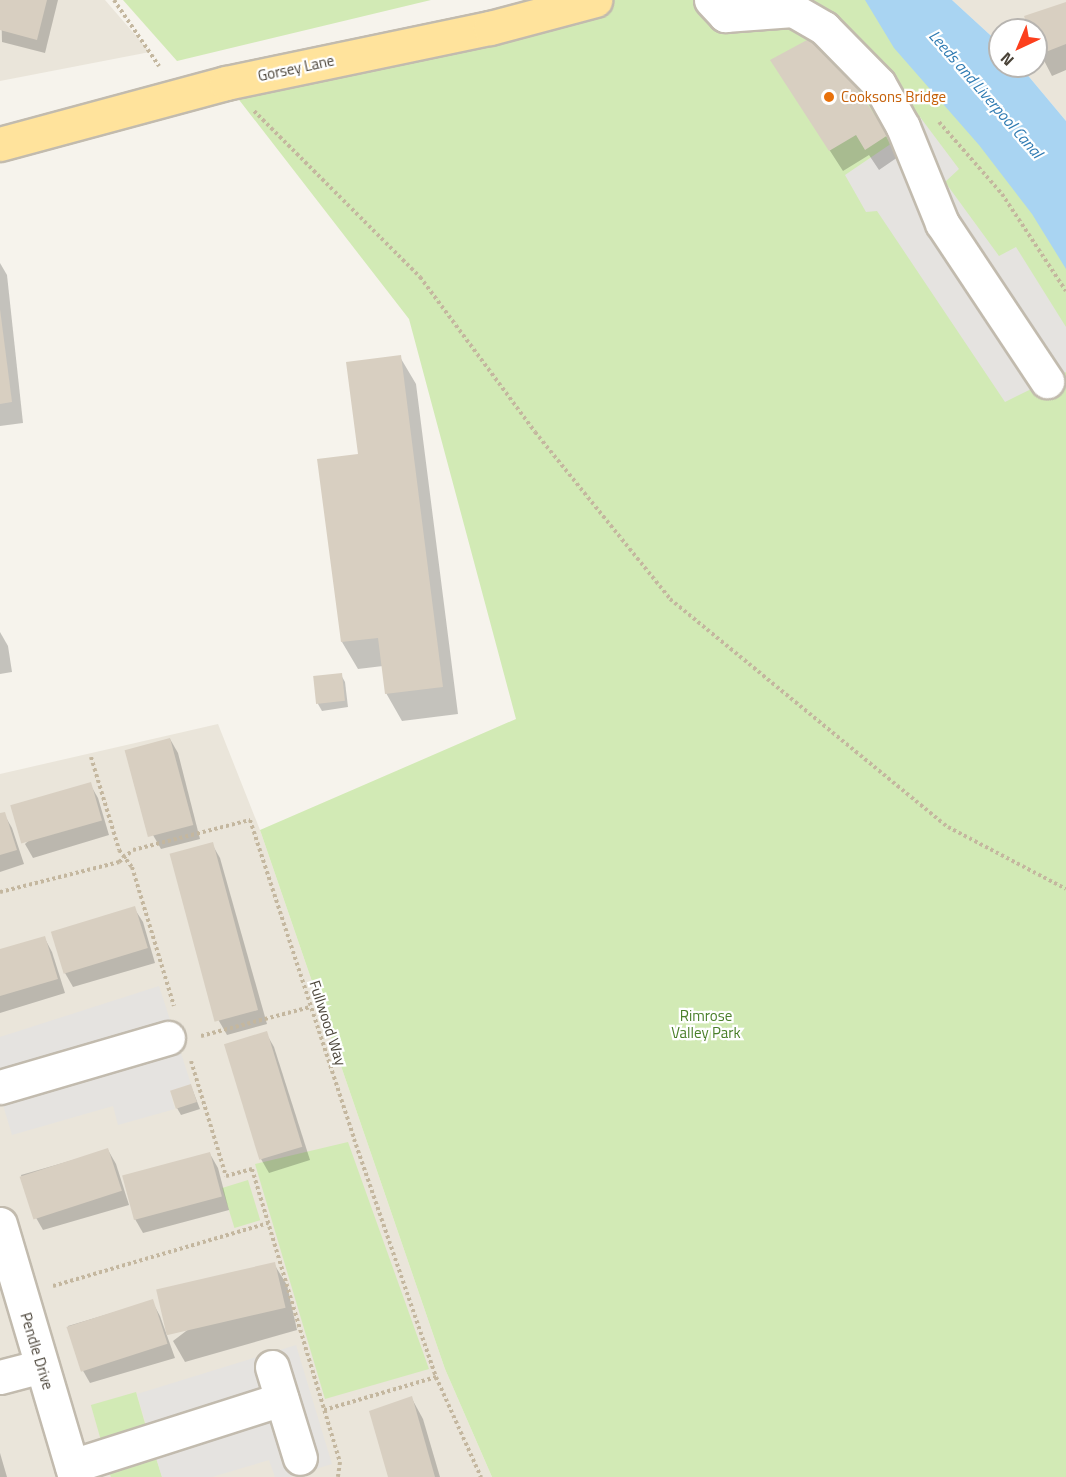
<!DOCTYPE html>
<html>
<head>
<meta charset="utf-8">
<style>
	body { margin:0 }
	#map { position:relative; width:1066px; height:1477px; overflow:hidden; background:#f6f3ec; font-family:"Titillium Web",sans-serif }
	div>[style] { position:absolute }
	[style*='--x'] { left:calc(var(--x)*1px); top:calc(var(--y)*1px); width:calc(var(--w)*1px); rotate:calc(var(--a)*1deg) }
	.residential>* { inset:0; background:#eae5da }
	.green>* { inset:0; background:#d2eab5; transform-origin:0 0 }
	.parking>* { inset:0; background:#e5e3e0 }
	.water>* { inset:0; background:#a9d4f2 }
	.shadow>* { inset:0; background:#0003 }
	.building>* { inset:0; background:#d8cfc1; transform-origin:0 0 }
	.path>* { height:4px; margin-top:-2px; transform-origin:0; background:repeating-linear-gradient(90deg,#c4b79f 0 3px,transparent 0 6px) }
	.roads { filter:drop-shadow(2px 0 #c2bbae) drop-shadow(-2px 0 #c2bbae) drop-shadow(0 2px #c2bbae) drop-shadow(0 -2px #c2bbae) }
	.minor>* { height:33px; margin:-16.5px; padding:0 16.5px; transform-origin:16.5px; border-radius:16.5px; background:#fff }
	.major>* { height:33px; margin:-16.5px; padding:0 16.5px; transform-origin:16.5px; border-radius:16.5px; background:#ffe39c }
	.dots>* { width:16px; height:16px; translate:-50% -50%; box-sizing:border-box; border:3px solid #fff; border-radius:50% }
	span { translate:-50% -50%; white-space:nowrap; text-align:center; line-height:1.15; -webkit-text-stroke:4.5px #fff; paint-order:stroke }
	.street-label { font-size:15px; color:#4b4439 }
	.food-label { font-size:15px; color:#c56008 }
	.left { translate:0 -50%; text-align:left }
	.park-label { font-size:15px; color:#4a7f2a }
	.water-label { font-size:16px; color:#2e7ab2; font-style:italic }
	.north { position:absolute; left:988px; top:18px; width:60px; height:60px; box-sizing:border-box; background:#fff; border:2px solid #b7b4b0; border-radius:50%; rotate:224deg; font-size:16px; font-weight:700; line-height:24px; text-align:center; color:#4b4439 }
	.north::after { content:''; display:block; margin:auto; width:21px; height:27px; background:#fc3f1d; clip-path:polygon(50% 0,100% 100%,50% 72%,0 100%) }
</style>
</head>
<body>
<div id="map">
	<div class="residential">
		<i style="clip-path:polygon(0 0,105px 0,150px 52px,0 81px)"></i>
		<i style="clip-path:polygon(952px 0,1066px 0,1066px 121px,1020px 66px,1036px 66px,1036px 30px,1000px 30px,1000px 44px)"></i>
		<i style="clip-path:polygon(218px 724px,260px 830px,445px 1369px,492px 1477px,0 1477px,0 774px)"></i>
	</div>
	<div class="green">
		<i style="clip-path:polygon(123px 0,431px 0,177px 61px)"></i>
		<i style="clip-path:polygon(596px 0,903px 0,1066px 191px,1066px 1477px,492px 1477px,445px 1369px,260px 830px,516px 719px,409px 319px,226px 83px)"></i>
		<i style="clip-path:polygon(348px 1142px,429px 1369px,325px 1399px,255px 1164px)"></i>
		<i style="left:248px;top:1180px;width:42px;height:27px;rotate:73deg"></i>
		<i style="left:136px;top:1392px;width:40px;height:47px;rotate:74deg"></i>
		<i style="clip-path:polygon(155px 1455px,162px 1477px,111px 1477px,108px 1469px)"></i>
	</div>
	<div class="parking">
		<i style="clip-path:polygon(920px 117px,959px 169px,945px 182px,999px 256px,1016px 247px,1066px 327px,1066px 372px,1005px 402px,877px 211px,866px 212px,845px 175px,895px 141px,903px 127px)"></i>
		<i style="clip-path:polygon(159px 986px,191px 1084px,170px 1091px,175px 1109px,118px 1125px,113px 1106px,12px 1135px,0 1095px,0 1037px)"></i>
		<i style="clip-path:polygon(296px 1345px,332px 1464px,289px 1477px,275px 1477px,269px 1460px,212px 1477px,162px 1477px,137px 1394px)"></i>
	</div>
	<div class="water">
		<i style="clip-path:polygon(865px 0,952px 0,1000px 44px,1000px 66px,1020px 66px,1066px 121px,1066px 269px,1032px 214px,979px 145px,894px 48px)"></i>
	</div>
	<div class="shadow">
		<i style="clip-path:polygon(1px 0,58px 0,45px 53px,2px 42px)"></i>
		<i style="clip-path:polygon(1066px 3px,1066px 70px,1052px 76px,1036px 45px,1036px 30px,1031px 30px)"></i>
		<i style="clip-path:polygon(772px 61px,886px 136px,898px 157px,879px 170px,869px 155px,843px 171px)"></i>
		<i style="clip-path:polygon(0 263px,7px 275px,23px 423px,0 426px)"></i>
		<i style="clip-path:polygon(400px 357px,416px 384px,458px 714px,402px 721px,386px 693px,383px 666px,358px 669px,342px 642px,359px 456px)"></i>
		<i style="clip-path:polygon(0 632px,8px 646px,12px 672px,0 674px)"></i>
		<i style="clip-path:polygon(341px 675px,345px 682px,348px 707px,322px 711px,318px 704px,315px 678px)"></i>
		<i style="clip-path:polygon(170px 739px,178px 753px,200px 839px,161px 849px,153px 835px)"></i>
		<i style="clip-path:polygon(90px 784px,98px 798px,109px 835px,33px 858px,25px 844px)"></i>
		<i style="clip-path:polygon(4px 814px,12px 828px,24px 864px,0 872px,0 815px)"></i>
		<i style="clip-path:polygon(212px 844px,220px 858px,267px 1024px,227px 1035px,219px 1021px,172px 856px)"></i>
		<i style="clip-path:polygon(134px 908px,143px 922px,155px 963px,73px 987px,65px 973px,53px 932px)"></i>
		<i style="clip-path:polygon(44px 937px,52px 952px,65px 993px,0 1013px,0 951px)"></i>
		<i style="clip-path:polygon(266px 1033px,274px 1047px,310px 1160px,269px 1173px,261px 1159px,225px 1045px)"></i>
		<i style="clip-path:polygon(191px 1086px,200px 1109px,181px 1115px,177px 1108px)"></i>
		<i style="clip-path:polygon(108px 1150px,116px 1164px,129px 1205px,43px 1230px,35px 1216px,21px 1175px)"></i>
		<i style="clip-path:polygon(210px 1154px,218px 1168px,229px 1210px,143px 1233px,135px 1219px,125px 1178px)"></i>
		<i style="clip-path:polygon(274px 1264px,287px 1285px,297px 1330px,185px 1362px,173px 1341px)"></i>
		<i style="clip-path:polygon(152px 1301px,160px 1316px,175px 1358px,90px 1383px,82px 1369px,68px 1326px)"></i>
		<i style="clip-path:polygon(411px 1397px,423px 1419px,440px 1477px,389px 1477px)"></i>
		<i style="clip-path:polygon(0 1453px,7px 1477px,0 1477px)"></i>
	</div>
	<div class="building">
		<i style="clip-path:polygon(0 0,47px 0,37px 40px,0 30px)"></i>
		<i style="clip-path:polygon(1066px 2px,1066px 44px,1038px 55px,1036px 30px,1029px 30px,1024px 16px)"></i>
		<i style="clip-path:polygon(820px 33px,888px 135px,865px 150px,856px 135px,829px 151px,770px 60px)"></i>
		<i style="clip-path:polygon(0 309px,12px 402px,0 404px)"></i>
		<i style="clip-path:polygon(401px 355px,443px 687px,385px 694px,378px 638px,341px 642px,317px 459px,358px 454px,346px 362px)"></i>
		<i style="left:342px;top:673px;width:28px;height:29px;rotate:84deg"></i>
		<i style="left:170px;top:738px;width:90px;height:47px;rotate:75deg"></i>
		<i style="left:91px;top:782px;width:40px;height:84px;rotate:74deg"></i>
		<i style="clip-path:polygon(5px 812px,17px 850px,0 855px,0 813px)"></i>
		<i style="left:213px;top:842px;width:174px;height:45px;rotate:75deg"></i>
		<i style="left:135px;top:906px;width:44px;height:88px;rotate:73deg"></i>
		<i style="clip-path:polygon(45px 936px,58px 979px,0 996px,0 949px)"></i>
		<i style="left:267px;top:1031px;width:121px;height:45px;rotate:73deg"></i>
		<i style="left:191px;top:1084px;width:19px;height:22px;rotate:72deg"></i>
		<i style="left:108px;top:1148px;width:45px;height:93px;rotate:72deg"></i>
		<i style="left:210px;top:1152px;width:46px;height:91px;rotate:75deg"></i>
		<i style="left:275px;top:1262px;width:47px;height:122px;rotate:77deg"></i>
		<i style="left:153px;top:1299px;width:47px;height:91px;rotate:72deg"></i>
		<i style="clip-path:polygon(412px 1396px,435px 1477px,388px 1477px,369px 1411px)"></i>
	</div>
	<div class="path">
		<i style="--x:114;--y:0;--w:80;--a:55.7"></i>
		<i style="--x:254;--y:111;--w:235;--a:45"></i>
		<i style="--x:420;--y:277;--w:193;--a:53.4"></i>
		<i style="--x:535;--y:432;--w:215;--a:51"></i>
		<i style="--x:670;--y:599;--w:360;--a:39.4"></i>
		<i style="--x:948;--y:827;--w:133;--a:27.7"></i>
		<i style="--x:939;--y:122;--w:96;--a:48.8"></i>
		<i style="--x:1002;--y:194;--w:116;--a:56.6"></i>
		<i style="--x:91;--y:757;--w:97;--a:73.2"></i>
		<i style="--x:119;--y:850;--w:21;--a:53"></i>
		<i style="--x:132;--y:867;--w:145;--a:73.2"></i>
		<i style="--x:0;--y:892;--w:123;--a:-14.1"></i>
		<i style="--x:119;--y:862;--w:18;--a:-41"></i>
		<i style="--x:133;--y:850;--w:121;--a:-14.4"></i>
		<i style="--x:250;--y:820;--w:336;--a:71.9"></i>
		<i style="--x:354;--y:1139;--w:252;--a:71"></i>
		<i style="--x:436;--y:1377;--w:110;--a:65.8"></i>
		<i style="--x:201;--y:1036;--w:113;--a:-14.9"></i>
		<i style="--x:191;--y:1061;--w:120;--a:73.1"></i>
		<i style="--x:226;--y:1176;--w:27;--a:-15"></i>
		<i style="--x:252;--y:1169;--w:306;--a:73.3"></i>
		<i style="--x:340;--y:1462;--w:15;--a:98"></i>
		<i style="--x:53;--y:1286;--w:224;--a:-16.3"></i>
		<i style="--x:324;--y:1410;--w:117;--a:-16.4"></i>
	</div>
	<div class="roads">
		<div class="minor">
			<i style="--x:711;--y:0;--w:21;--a:47"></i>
			<i style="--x:725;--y:15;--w:68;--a:-4.2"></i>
			<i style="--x:793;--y:10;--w:36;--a:30"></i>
			<i style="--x:824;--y:28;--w:78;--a:45.5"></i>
			<i style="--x:879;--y:84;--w:49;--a:60.8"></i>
			<i style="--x:903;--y:127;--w:104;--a:67.9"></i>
			<i style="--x:942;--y:223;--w:190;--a:56.4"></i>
			<i style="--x:0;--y:1087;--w:175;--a:-16.3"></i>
			<i style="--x:0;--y:1224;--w:264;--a:73.5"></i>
			<i style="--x:272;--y:1367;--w:95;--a:72.9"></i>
			<i style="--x:0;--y:1377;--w:43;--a:-14.7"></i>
			<i style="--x:72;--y:1466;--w:220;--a:-17.7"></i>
		</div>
		<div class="major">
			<i style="--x:0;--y:144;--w:234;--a:-15.1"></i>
			<i style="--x:226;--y:83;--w:270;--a:-11.8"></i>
			<i style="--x:490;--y:28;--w:109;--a:-14.9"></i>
		</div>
	</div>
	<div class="dots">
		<i style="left:829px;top:97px;background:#e8710a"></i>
	</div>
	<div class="street-label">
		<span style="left:296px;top:68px;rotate:-12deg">Gorsey Lane</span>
		<span style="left:328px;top:1023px;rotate:72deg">Fullwood Way</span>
		<span style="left:37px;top:1351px;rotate:73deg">Pendle Drive</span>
	</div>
	<div class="food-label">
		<span class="left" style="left:841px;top:97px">Cooksons Bridge</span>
	</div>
	<div class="park-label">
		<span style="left:706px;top:1024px">Rimrose<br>Valley Park</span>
	</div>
	<div class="water-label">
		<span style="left:986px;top:94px;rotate:49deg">Leeds and Liverpool Canal</span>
	</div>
	<div class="north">N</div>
</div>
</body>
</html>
